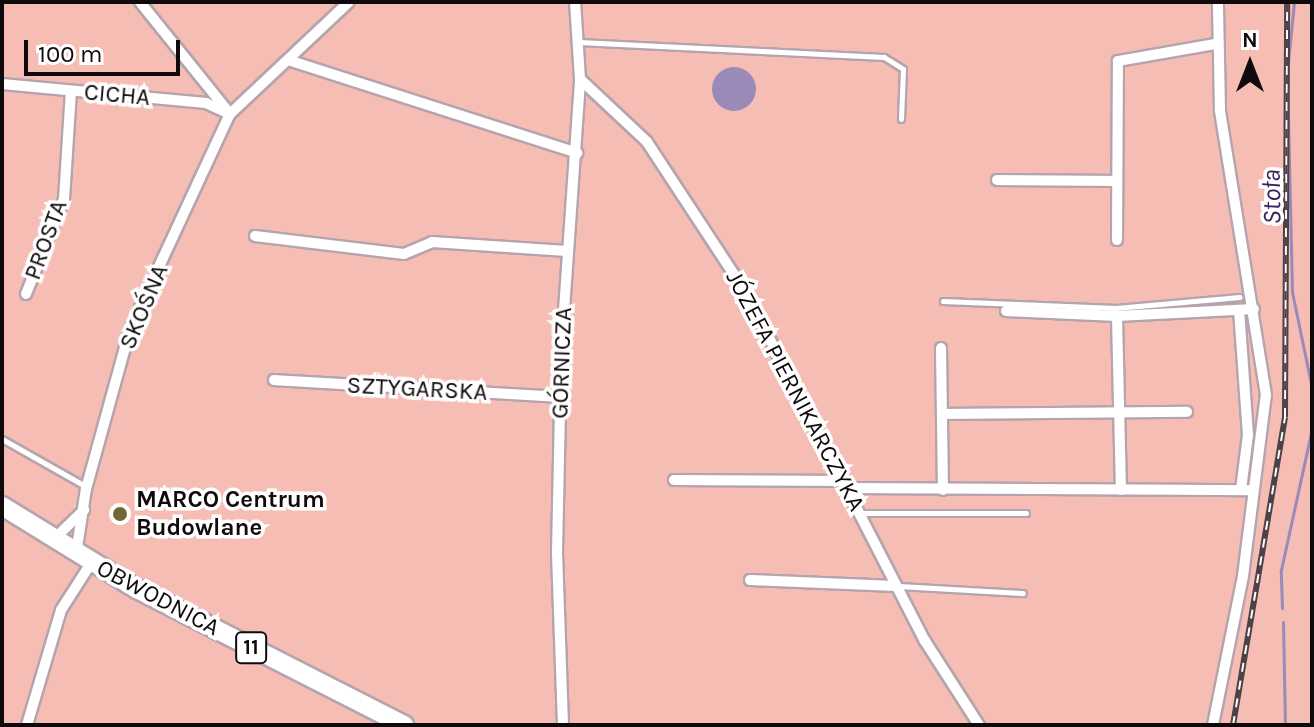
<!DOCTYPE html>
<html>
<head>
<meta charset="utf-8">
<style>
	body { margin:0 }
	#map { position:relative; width:1314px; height:727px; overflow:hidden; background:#feebf5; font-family:Karla,sans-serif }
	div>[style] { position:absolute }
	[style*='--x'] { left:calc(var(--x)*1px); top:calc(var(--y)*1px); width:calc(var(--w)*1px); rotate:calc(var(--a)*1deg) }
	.green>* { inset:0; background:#f5bdb3; transform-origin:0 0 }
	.water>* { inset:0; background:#9a8ab9 }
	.round { border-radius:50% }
	.stream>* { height:3px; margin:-1.5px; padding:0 1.5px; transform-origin:1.5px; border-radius:1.5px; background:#9a8ab9 }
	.roads { filter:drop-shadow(2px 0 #b5a4ad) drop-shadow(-2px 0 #b5a4ad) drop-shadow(0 2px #b5a4ad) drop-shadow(0 -2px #b5a4ad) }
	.lane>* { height:5px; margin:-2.5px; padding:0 2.5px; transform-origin:2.5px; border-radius:2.5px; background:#fff }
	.street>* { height:10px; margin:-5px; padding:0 5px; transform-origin:5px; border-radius:5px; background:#fff }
	.highway>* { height:18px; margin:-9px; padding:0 9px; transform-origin:9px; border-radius:9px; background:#fff }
	.rail>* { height:6px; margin-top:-3px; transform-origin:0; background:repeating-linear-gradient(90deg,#fff 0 9px,#4b4146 0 18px); box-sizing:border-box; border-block:2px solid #4b4146 }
	.dots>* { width:22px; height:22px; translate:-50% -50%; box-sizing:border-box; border:4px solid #fff; border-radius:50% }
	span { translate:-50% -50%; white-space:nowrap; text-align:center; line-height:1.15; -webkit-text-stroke:7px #fff; paint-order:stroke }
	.shield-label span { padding:2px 6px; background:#fff; border:2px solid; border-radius:6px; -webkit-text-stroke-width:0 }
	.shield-label { font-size:22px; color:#100a0d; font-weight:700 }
	.street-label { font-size:24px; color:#100a0d }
	.poi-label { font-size:24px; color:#100a0d; font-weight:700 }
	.left { translate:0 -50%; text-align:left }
	.water-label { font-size:26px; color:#3c245e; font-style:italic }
	.frame { position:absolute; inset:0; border:4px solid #100a0d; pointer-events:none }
	.north { position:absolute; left:1210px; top:24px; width:80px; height:80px; -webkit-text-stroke:6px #fff; paint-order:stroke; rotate:0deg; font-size:22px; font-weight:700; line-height:32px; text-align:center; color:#100a0d }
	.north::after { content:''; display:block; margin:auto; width:28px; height:36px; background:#100a0d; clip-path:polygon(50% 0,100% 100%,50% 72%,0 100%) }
	.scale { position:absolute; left:24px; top:40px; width:156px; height:36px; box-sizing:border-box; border:4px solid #100a0d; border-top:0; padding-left:10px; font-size:24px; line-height:28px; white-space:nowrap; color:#100a0d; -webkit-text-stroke:6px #fff; paint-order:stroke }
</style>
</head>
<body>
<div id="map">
	<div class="green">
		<i style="left:2px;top:2px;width:1310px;height:723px"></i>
	</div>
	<div class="water">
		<i class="round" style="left:712px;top:67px;width:44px;height:44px"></i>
	</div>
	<div class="stream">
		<i style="--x:1294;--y:2;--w:70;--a:95.7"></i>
		<i style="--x:1287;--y:72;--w:220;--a:88.7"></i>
		<i style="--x:1292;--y:292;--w:99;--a:78.3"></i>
		<i style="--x:1282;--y:608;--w:38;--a:-92"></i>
		<i style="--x:1281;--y:570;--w:145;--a:-77.7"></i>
		<i style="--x:1283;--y:622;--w:103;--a:88.9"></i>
	</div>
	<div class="roads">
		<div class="lane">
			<i style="--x:579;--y:42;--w:305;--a:2.8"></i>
			<i style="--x:884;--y:57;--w:22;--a:32"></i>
			<i style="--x:903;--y:69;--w:50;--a:92.3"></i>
			<i style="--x:943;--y:301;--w:173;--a:2.3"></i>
			<i style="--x:1116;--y:308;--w:124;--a:-5.1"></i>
			<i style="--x:2;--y:439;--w:98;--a:29.5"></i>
			<i style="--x:860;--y:513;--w:166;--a:0"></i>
			<i style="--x:897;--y:586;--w:126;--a:3.2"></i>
		</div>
		<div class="street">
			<i style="--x:140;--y:2;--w:137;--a:51.2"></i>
			<i style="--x:288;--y:60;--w:304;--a:17.8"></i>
			<i style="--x:580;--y:79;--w:92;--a:43.2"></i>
			<i style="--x:647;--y:142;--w:178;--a:56.7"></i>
			<i style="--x:745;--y:291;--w:394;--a:62.8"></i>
			<i style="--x:925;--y:641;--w:100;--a:57.3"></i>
			<i style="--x:2;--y:84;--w:205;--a:5.3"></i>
			<i style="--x:206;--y:103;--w:26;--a:25"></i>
			<i style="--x:997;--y:180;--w:120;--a:0.5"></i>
			<i style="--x:255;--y:236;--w:150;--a:6.9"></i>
			<i style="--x:404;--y:254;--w:30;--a:-23"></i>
			<i style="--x:432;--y:242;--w:135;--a:3.8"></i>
			<i style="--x:1117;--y:240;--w:179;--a:-89.7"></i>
			<i style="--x:1118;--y:61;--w:98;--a:-9.9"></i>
			<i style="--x:26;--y:294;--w:102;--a:-68.2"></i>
			<i style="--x:64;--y:199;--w:108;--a:-86.3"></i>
			<i style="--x:1239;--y:310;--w:125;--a:85.9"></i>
			<i style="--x:1248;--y:435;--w:55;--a:97.3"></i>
			<i style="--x:1006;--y:311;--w:111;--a:2.6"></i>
			<i style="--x:1117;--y:316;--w:137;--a:-2.9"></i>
			<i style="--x:1117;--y:316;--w:174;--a:88.7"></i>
			<i style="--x:941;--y:348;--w:142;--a:89.2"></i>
			<i style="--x:274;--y:380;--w:287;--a:3.4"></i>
			<i style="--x:942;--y:414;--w:245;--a:-0.5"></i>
			<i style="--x:674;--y:480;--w:170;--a:0.3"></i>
			<i style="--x:847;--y:488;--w:406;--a:0.3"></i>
			<i style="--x:54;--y:539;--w:42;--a:-44"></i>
			<i style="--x:76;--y:554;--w:66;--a:-81.3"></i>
			<i style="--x:86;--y:489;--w:166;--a:-74.6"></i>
			<i style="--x:130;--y:329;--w:237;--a:-65.1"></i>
			<i style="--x:230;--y:114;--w:163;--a:-43.3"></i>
			<i style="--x:750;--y:580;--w:146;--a:2.4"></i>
			<i style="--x:27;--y:725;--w:120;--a:-73.5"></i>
			<i style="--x:61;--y:610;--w:56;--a:-57.4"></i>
			<i style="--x:563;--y:725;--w:173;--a:-92"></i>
			<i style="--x:557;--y:552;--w:199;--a:-88.8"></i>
			<i style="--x:561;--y:353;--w:275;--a:-86"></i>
			<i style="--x:580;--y:79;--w:77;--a:-93.7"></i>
			<i style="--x:1213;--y:725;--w:152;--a:-78.6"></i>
			<i style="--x:1243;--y:576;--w:182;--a:-82.8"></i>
			<i style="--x:1266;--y:395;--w:289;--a:-99.2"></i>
			<i style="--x:1220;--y:110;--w:108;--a:-91.1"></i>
		</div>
		<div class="highway">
			<i style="--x:2;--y:506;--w:158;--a:31.6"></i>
			<i style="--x:137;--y:589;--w:300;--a:27"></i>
		</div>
	</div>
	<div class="rail">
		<i style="--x:1233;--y:725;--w:312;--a:-80.4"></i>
		<i style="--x:1285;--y:417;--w:415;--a:-89.7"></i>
	</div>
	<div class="dots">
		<i style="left:120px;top:514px;background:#736835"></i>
	</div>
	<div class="shield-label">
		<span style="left:251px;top:648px">11</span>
	</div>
	<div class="street-label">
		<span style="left:117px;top:95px;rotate:5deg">CICHA</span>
		<span style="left:46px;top:240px;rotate:-70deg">PROSTA</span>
		<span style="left:144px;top:307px;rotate:-67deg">SKOŚNA</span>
		<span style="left:562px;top:363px;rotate:-88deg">GÓRNICZA</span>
		<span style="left:417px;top:389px;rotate:3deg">SZTYGARSKA</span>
		<span style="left:795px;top:391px;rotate:62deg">JÓZEFA PIERNIKARCZYKA</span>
		<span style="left:158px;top:598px;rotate:28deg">OBWODNICA</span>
	</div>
	<div class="poi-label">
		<span class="left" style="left:136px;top:514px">MARCO Centrum<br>Budowlane</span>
	</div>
	<div class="water-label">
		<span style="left:1272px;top:197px;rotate:-91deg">Stoła</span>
	</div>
	<div class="frame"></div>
	<div class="north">N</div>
	<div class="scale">100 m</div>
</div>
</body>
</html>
